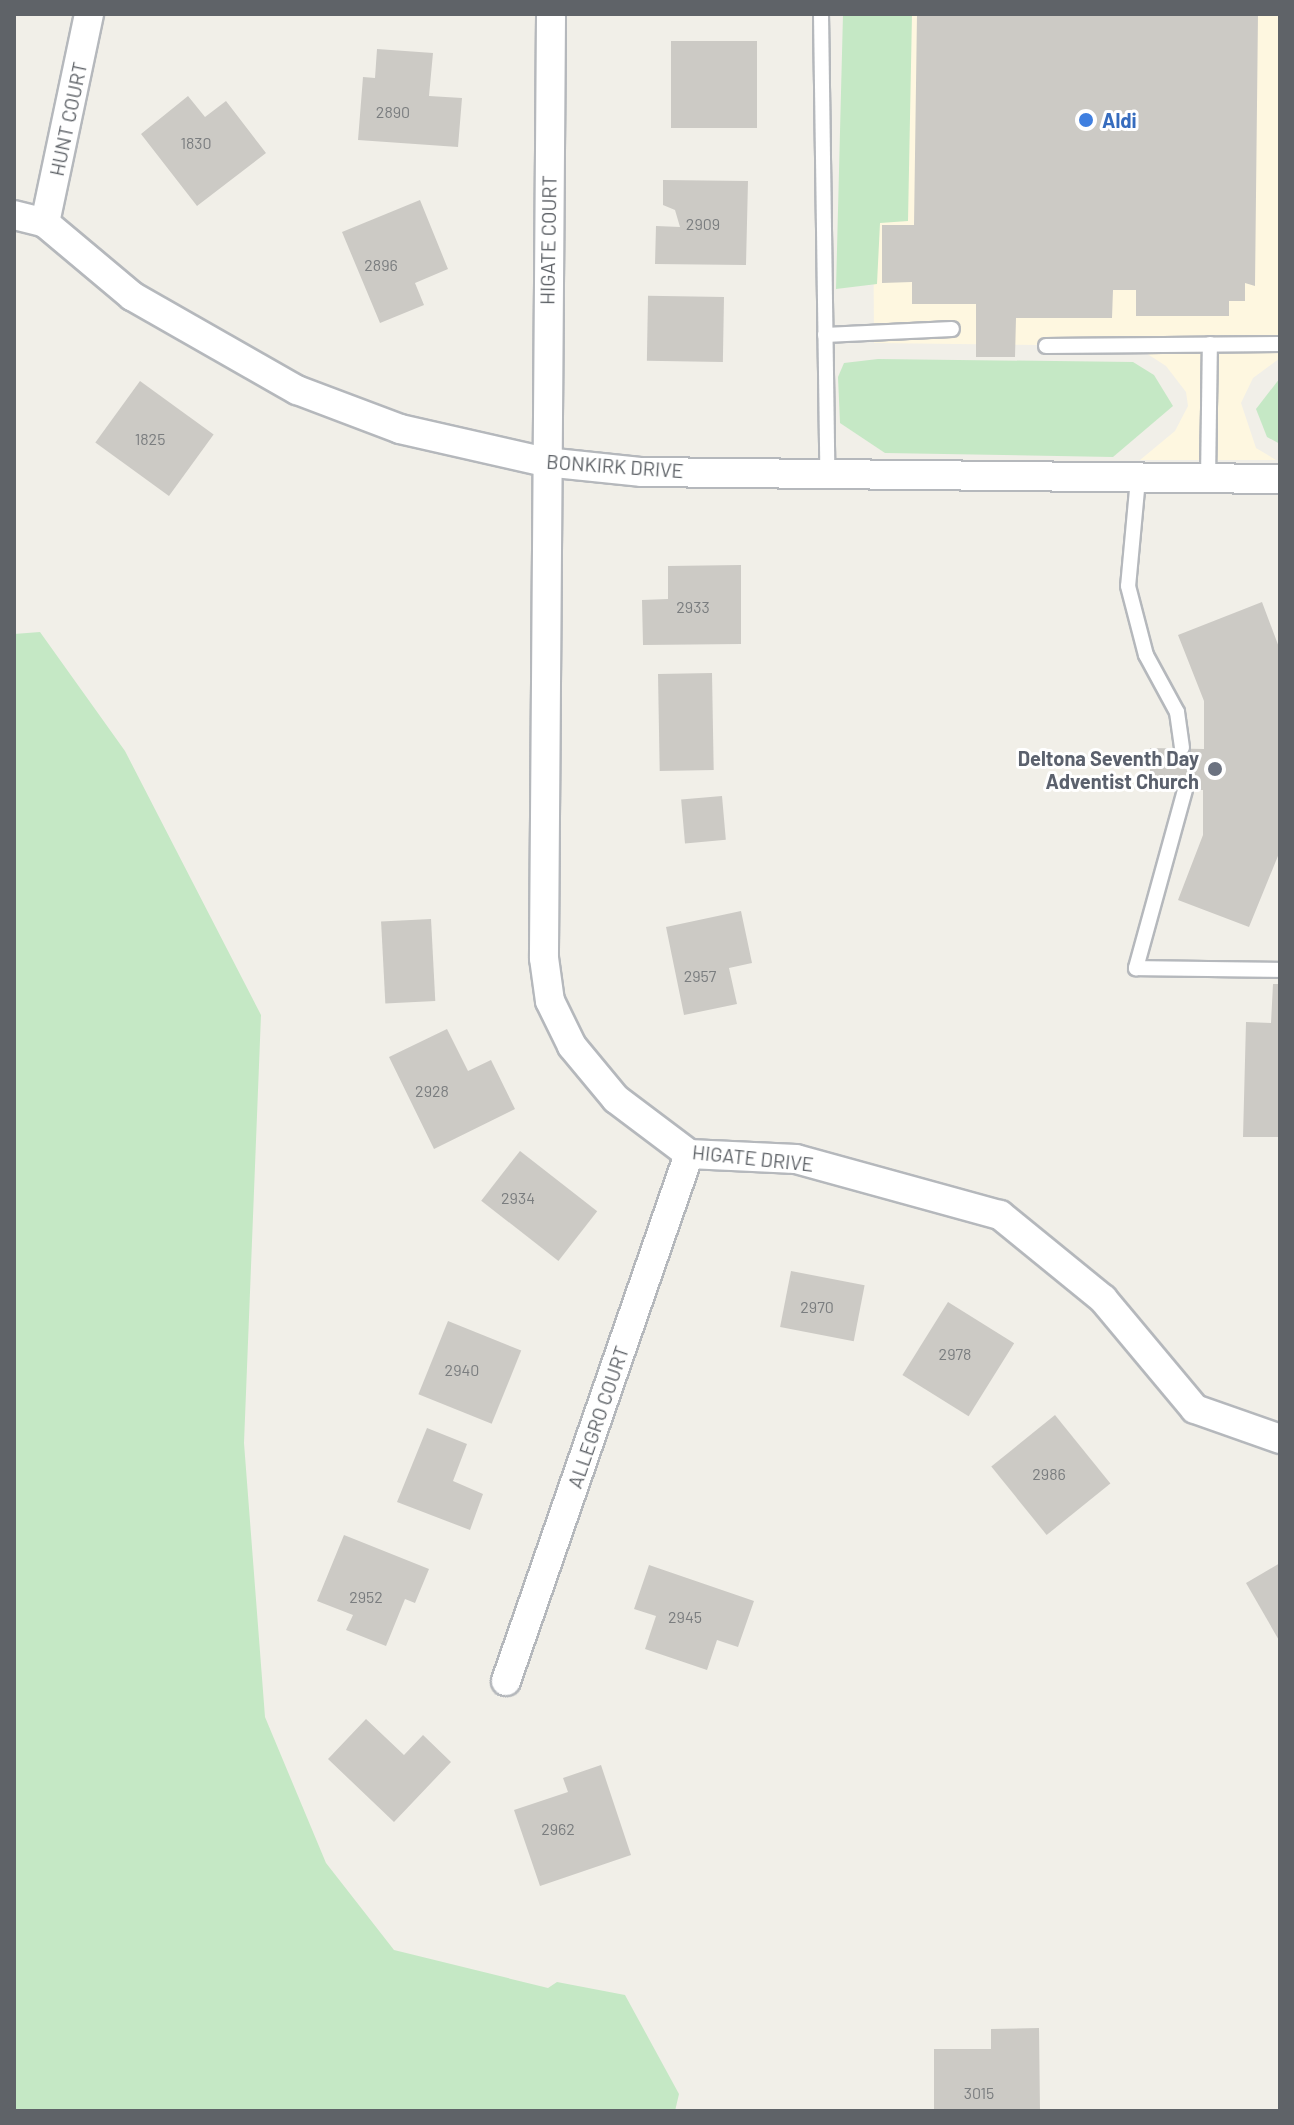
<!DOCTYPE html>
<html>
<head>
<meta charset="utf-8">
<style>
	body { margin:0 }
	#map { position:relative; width:1294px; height:2125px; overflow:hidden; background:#f1efe8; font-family:Barlow,sans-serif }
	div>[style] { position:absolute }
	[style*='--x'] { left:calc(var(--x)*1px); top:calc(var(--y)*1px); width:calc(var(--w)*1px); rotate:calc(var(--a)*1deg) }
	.commercial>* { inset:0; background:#fef7e0 }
	.green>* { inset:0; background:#c5e8c5 }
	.building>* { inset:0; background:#cccac5; transform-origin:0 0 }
	.roads { filter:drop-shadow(2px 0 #b5b8bc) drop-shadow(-2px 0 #b5b8bc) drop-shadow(0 2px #b5b8bc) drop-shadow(0 -2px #b5b8bc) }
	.lane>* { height:14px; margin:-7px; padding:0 7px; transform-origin:7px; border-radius:7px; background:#fff }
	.street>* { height:28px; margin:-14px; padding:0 14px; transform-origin:14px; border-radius:14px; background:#fff }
	.dots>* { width:22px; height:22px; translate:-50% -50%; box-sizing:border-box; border:4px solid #fff; border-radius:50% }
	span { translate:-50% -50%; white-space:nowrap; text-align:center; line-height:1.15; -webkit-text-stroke:6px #fff; paint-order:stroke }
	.number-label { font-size:16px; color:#7a7d7f }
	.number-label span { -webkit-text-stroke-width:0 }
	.street-label { font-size:20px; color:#5f6368 }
	.shop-label { font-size:20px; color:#366cbe; font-weight:700 }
	.left { translate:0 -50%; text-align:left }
	.worship-label { font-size:20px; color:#5b616d; font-weight:700 }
	.right { translate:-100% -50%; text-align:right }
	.frame { position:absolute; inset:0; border:16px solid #5f6368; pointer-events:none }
</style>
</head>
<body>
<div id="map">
	<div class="commercial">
		<i style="clip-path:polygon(872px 14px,1280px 14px,1280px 358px,1253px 378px,1241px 403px,1256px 448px,1276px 460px,1140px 460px,1175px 431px,1188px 406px,1186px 392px,1166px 366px,1135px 346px,874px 343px)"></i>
	</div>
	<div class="green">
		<i style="clip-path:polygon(843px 14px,912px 14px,908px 221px,880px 223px,877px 284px,836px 289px)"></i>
		<i style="clip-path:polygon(878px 359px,1133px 362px,1154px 375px,1173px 406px,1113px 457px,885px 453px,840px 423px,838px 377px,844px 363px)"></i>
		<i style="clip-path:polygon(1280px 378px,1280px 444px,1267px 437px,1256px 409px)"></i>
		<i style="clip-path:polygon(40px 632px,125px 751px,261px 1015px,244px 1443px,265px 1717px,326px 1863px,394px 1950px,548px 1988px,557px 1982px,625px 1995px,679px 2094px,675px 2111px,14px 2111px,14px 634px)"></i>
	</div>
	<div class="building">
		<i style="clip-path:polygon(917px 14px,1258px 14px,1255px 286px,1245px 283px,1245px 301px,1229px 301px,1229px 316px,1136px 316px,1136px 290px,1113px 290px,1112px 318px,1016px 318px,1015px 357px,976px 357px,976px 304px,912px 304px,912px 282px,882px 283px,882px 225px,914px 225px)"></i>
		<i style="left:671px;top:41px;width:86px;height:87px"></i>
		<i style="clip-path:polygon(377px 49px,433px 53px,429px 96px,462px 98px,458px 147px,358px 140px,363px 77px,375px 78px)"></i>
		<i style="clip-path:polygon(188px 96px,205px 117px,226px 101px,266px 153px,197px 206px,141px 134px)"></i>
		<i style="clip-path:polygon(663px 180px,748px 181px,746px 265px,655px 264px,656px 226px,680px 227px,675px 210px,663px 205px)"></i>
		<i style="clip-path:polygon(420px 200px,448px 269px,415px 283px,424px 305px,380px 323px,342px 232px)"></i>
		<i style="left:724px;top:297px;width:65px;height:76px;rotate:91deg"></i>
		<i style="left:140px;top:381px;width:91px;height:76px;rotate:36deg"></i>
		<i style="clip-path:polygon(741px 565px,741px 644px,643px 645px,642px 600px,668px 599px,668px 566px)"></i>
		<i style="clip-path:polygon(1262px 602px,1280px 650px,1280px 851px,1249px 927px,1178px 900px,1203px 835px,1203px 790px,1150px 789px,1150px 748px,1204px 749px,1204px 701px,1178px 635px)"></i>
		<i style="left:712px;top:673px;width:97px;height:54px;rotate:89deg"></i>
		<i style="left:722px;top:796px;width:44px;height:41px;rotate:85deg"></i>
		<i style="clip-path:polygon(741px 911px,752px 963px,729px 968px,737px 1004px,684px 1015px,666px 927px)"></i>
		<i style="left:431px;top:919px;width:82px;height:50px;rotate:87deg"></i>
		<i style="clip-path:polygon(1273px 984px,1280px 984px,1280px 1137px,1243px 1137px,1246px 1022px,1271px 1023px)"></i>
		<i style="clip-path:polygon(447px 1029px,468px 1071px,491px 1060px,515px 1109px,434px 1149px,389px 1057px)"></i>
		<i style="left:520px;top:1151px;width:98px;height:63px;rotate:38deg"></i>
		<i style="left:791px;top:1271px;width:75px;height:57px;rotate:11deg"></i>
		<i style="left:948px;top:1302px;width:78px;height:86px;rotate:32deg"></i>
		<i style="left:448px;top:1321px;width:79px;height:79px;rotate:22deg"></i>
		<i style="left:1055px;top:1415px;width:88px;height:82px;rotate:51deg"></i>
		<i style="clip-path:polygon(427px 1428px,467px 1444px,453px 1481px,483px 1494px,470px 1530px,397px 1502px)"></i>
		<i style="clip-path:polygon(344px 1535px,429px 1569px,415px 1603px,405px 1599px,386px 1646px,346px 1630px,353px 1615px,317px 1601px)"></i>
		<i style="clip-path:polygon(1280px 1563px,1280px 1642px,1246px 1583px)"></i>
		<i style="clip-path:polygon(649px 1565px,754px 1601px,738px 1647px,717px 1640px,707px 1670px,645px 1649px,656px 1616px,634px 1609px)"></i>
		<i style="clip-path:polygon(366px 1719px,404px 1755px,423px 1735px,451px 1762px,394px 1822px,328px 1759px)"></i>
		<i style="clip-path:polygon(601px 1765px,631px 1855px,540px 1886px,514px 1810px,568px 1792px,563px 1778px)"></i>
		<i style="clip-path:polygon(1039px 2028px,1040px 2111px,934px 2111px,934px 2049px,991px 2049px,991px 2029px)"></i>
	</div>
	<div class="roads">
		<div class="lane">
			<i style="--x:821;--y:14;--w:458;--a:89.2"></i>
			<i style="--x:825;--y:335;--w:127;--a:-2.7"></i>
			<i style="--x:1046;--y:346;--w:234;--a:-0.5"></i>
			<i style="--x:1138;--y:479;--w:107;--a:95.3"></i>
			<i style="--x:1128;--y:586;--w:71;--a:75.4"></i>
			<i style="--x:1146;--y:655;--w:65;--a:61.5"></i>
			<i style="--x:1177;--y:712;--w:36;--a:82"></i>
			<i style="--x:1208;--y:480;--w:136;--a:-89.2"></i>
			<i style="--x:1185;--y:790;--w:185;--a:105.4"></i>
			<i style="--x:1136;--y:968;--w:144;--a:0.8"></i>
		</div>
		<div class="street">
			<i style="--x:551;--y:17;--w:941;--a:90.43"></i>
			<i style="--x:544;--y:958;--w:43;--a:82.1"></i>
			<i style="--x:550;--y:1001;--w:50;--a:63.9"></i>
			<i style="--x:572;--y:1046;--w:69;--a:50.3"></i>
			<i style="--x:616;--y:1099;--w:91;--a:37"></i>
			<i style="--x:689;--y:1154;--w:107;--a:2.7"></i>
			<i style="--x:796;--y:1159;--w:212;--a:15.4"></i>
			<i style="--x:1000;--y:1215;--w:133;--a:39.2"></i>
			<i style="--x:1103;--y:1299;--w:143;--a:50.1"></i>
			<i style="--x:1195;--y:1409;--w:90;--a:19.4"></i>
			<i style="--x:14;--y:215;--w:32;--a:14"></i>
			<i style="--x:45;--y:223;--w:114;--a:40"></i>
			<i style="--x:132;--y:296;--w:190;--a:29.7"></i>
			<i style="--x:297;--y:390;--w:110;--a:20.7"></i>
			<i style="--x:400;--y:429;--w:149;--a:12.8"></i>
			<i style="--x:545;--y:462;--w:98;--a:5.9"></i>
			<i style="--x:642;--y:472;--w:638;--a:0.63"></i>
			<i style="--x:45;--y:223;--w:214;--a:-78.1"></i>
			<i style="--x:506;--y:1681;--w:558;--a:-70.85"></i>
		</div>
	</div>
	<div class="dots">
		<i style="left:1086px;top:120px;background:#3f7fe0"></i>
		<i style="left:1215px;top:769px;background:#6b7280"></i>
	</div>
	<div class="number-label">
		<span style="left:393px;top:112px">2890</span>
		<span style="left:196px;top:143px">1830</span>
		<span style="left:703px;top:224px">2909</span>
		<span style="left:381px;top:265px">2896</span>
		<span style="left:150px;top:439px">1825</span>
		<span style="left:693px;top:607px">2933</span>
		<span style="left:700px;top:976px">2957</span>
		<span style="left:432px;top:1091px">2928</span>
		<span style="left:518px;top:1198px">2934</span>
		<span style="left:817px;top:1307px">2970</span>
		<span style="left:955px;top:1354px">2978</span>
		<span style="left:462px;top:1370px">2940</span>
		<span style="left:1049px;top:1474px">2986</span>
		<span style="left:366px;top:1597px">2952</span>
		<span style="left:685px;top:1617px">2945</span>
		<span style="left:558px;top:1829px">2962</span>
		<span style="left:979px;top:2093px">3015</span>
	</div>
	<div class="street-label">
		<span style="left:68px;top:119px;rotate:-78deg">HUNT COURT</span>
		<span style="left:548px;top:240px;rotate:-89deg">HIGATE COURT</span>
		<span style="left:615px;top:466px;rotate:4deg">BONKIRK DRIVE</span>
		<span style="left:753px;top:1158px;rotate:6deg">HIGATE DRIVE</span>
		<span style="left:598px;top:1417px;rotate:-71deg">ALLEGRO COURT</span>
	</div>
	<div class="shop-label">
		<span class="left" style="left:1102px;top:120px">Aldi</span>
	</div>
	<div class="worship-label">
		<span class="right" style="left:1199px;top:770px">Deltona Seventh Day<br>Adventist Church</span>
	</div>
	<div class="frame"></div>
</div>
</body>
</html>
